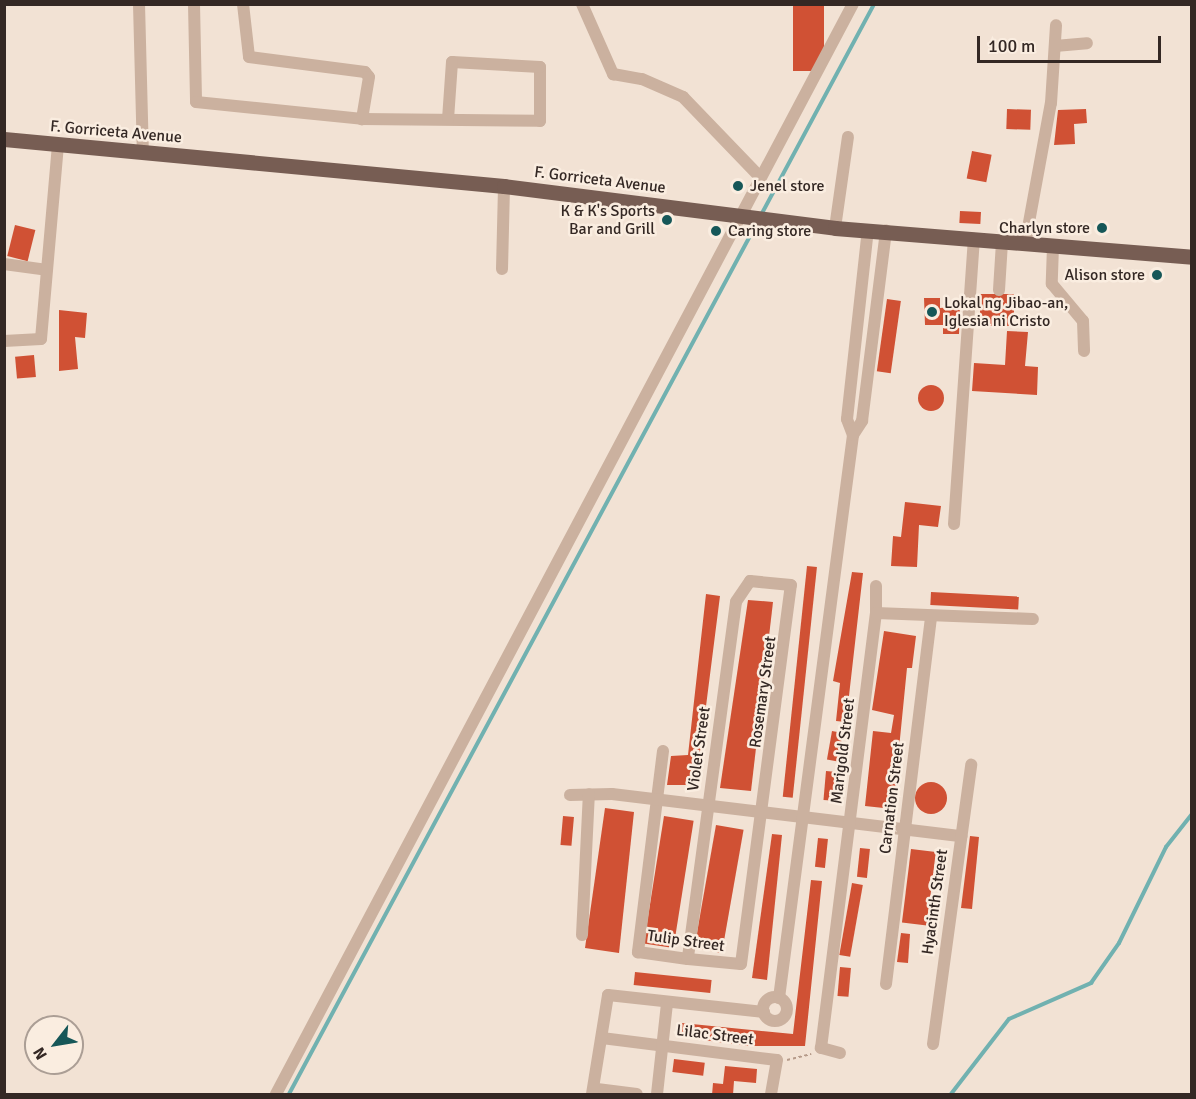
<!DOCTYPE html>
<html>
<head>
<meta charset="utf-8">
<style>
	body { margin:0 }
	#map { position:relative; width:1196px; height:1099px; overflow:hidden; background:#f2e2d4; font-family:Signika,sans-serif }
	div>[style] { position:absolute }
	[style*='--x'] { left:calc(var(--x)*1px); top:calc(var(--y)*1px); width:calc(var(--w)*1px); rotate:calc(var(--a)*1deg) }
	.stream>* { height:4px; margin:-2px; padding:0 2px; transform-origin:2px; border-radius:2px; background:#71b1b0 }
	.building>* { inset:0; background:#d05134; transform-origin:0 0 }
	.round { border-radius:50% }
	.path>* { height:2px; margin-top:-1px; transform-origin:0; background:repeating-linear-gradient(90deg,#b69b8a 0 3px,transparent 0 6px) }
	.minor>* { height:12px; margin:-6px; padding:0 6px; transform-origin:6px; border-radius:6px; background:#cbb19f }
	.minor>.ring { margin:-6px; padding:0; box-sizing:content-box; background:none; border:12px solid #cbb19f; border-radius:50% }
	.major>* { height:15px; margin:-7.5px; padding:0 7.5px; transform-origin:7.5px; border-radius:7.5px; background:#775d53 }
	.dots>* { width:16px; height:16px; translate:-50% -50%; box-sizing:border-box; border:3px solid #faede0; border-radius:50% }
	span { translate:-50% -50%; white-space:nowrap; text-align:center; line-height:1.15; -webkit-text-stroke:5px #faede0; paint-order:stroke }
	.street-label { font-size:16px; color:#342824 }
	.poi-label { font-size:16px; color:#342824 }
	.left { translate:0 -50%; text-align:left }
	.right { translate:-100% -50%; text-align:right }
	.frame { position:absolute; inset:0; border:6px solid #342824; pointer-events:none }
	.north { position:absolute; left:24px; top:1015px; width:60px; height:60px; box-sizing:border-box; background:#faede0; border:2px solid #ab9e95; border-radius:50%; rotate:239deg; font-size:16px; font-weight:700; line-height:24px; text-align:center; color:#342824 }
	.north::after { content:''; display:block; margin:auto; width:21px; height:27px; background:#165758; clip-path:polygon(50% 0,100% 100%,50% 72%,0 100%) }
	.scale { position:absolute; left:977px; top:36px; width:184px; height:27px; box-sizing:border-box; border:3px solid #342824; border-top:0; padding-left:8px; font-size:18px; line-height:21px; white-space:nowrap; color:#342824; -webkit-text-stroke:4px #faede0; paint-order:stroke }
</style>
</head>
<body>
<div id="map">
	<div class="stream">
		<i style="--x:761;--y:215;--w:239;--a:-61.8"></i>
		<i style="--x:289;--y:1094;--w:989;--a:-61.75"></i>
		<i style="--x:951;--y:1094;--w:95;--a:-52.3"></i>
		<i style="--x:1009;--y:1019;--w:90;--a:-23.7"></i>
		<i style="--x:1091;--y:983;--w:49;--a:-55"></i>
		<i style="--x:1119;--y:943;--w:107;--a:-63.9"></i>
		<i style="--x:1166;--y:847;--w:42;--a:-51.8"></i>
	</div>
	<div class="building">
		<i style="left:793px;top:4px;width:31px;height:67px"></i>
		<i style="left:1007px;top:109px;width:24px;height:20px;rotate:2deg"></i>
		<i style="clip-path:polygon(1086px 109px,1087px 123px,1074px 124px,1075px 144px,1054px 145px,1058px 110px)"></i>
		<i style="left:972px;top:151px;width:20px;height:28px;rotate:11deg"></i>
		<i style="left:960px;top:211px;width:21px;height:12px;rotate:3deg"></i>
		<i style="left:15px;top:225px;width:21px;height:32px;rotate:14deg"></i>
		<i style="left:980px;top:294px;width:34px;height:32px"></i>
		<i style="clip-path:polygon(924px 298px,940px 298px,940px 308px,960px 307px,959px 334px,943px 334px,943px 325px,925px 325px)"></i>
		<i style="left:887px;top:299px;width:14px;height:73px;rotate:8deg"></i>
		<i style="clip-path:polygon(59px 310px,87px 313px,85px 338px,75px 337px,78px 369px,59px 371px)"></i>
		<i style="clip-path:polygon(1007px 331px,1028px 332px,1025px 366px,1038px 367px,1037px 395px,972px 391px,974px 363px,1005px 365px)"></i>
		<i style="left:34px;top:355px;width:22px;height:19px;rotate:85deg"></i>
		<i class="round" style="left:918px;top:385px;width:26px;height:26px"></i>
		<i style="clip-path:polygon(905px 502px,941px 506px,938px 527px,919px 525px,917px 567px,891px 566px,893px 536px,901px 537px)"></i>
		<i style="left:807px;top:566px;width:10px;height:232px;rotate:6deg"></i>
		<i style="clip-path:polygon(852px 572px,863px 573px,846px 722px,836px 721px,840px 683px,833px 681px)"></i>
		<i style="left:931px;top:592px;width:88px;height:13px;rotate:3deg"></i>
		<i style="clip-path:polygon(706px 594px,720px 596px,696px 785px,667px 785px,671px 756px,688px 755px)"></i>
		<i style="clip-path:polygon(748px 600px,773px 602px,751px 791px,720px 788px)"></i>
		<i style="clip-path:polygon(884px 631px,916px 636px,912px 668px,907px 668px,893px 809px,865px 806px,873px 731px,891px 733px,894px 715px,872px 710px)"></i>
		<i style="left:832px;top:731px;width:11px;height:29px;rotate:10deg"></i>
		<i style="left:826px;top:771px;width:11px;height:29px;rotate:5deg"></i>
		<i class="round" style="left:915px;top:782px;width:32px;height:32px"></i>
		<i style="clip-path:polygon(605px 808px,634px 812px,619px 953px,585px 948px)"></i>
		<i style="left:563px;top:816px;width:11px;height:29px;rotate:5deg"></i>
		<i style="left:664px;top:816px;width:30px;height:129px;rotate:9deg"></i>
		<i style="left:716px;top:825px;width:28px;height:125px;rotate:10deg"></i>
		<i style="clip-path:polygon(772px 834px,782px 835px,767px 980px,752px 978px)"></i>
		<i style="clip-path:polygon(970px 836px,979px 837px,972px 909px,961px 908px)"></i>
		<i style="left:818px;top:838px;width:10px;height:29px;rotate:6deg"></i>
		<i style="left:860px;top:848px;width:10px;height:29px;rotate:6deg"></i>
		<i style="left:911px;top:849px;width:25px;height:74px;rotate:7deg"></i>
		<i style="clip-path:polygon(811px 880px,822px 881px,805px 1046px,748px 1046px,681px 1037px,682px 1023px,793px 1034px)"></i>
		<i style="left:852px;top:883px;width:11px;height:73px;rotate:10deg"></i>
		<i style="clip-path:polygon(901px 933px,910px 934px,908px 963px,897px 962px)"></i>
		<i style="left:840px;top:967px;width:11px;height:29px;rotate:5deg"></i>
		<i style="left:635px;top:972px;width:77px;height:13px;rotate:6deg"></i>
		<i style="left:674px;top:1059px;width:31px;height:13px;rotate:7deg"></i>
		<i style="clip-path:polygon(725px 1066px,757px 1069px,756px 1083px,734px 1081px,733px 1095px,712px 1095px,713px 1083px,723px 1084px)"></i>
	</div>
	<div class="path">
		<i style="--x:787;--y:1060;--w:25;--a:-14"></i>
	</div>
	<div class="minor">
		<i style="--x:139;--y:4;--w:148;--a:88.5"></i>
		<i style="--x:194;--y:4;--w:98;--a:88.8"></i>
		<i style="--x:196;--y:102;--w:167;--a:5.8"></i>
		<i style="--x:362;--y:119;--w:178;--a:0.6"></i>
		<i style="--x:540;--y:121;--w:54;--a:-90"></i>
		<i style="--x:540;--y:67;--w:88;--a:-176.7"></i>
		<i style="--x:452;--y:62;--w:57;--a:94"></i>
		<i style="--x:243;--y:4;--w:53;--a:83.5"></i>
		<i style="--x:249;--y:57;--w:117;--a:7.4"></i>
		<i style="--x:365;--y:72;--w:6;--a:51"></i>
		<i style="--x:369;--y:77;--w:43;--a:99.5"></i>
		<i style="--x:582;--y:4;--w:77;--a:66.1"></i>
		<i style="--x:613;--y:74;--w:29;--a:10"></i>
		<i style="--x:642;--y:79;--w:45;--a:23.7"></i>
		<i style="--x:683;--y:97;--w:110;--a:46.1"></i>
		<i style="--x:1055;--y:46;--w:32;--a:-5"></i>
		<i style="--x:835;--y:228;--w:92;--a:-81.9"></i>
		<i style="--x:1025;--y:244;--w:143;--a:-79.6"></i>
		<i style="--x:1051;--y:103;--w:78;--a:-86.3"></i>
		<i style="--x:1053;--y:246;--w:38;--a:92"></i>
		<i style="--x:1052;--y:284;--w:48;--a:50"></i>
		<i style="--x:1083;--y:321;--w:30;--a:88"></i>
		<i style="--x:4;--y:264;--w:43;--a:7.9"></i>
		<i style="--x:502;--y:269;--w:83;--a:-88.6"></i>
		<i style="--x:999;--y:290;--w:48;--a:-86.4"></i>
		<i style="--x:4;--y:341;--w:37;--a:-3"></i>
		<i style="--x:41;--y:339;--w:195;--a:-85"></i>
		<i style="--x:853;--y:435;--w:17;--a:-111"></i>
		<i style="--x:847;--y:419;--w:190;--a:-83.7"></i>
		<i style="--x:954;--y:524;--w:286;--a:-86"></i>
		<i style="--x:876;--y:586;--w:27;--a:90"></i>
		<i style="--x:663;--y:751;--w:203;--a:97.1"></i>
		<i style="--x:638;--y:952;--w:50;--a:8"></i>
		<i style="--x:688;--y:959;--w:53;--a:5.4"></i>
		<i style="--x:741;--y:964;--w:382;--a:-82.5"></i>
		<i style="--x:791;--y:585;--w:41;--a:-174.4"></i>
		<i style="--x:750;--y:581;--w:25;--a:124"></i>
		<i style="--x:736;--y:602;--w:360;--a:97.7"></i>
		<i style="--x:570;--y:795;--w:42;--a:-1.4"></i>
		<i style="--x:612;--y:794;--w:352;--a:6.9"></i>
		<i style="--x:582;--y:935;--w:141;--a:-87.2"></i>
		<i style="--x:886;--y:984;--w:371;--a:-83"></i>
		<i class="ring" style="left:763px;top:997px;width:12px;height:12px"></i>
		<i style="--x:779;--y:998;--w:568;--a:-82.51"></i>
		<i style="--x:853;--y:435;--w:17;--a:-57"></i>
		<i style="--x:862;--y:421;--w:192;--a:-82.8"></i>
		<i style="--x:602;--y:1038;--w:176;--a:7.2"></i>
		<i style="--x:777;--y:1060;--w:35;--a:100"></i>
		<i style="--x:933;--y:1044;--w:282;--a:-82.2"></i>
		<i style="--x:840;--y:1053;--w:20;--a:-165"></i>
		<i style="--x:821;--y:1048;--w:438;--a:-82.8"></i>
		<i style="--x:876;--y:613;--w:157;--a:2.2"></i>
		<i style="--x:597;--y:1089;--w:40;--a:7.1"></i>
		<i style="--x:276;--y:1094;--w:1233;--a:-62.11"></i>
		<i style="--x:592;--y:1094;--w:100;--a:-80.8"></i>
		<i style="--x:608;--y:995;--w:157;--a:6.2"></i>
		<i style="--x:657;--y:1094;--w:92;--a:-83.7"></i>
	</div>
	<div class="major">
		<i style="--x:4;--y:139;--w:502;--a:5.37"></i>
		<i style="--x:504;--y:186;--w:334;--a:7.2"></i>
		<i style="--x:835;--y:228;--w:358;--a:4.6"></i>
	</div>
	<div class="dots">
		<i style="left:738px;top:186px;background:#165758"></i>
		<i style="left:667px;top:220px;background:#165758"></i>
		<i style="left:1102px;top:228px;background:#165758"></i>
		<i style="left:716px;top:231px;background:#165758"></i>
		<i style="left:1157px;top:275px;background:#165758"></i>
		<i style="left:932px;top:312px;background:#165758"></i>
	</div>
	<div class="street-label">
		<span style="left:116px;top:132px;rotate:5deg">F. Gorriceta Avenue</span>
		<span style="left:600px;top:180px;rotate:7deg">F. Gorriceta Avenue</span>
		<span style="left:763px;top:692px;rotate:-82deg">Rosemary Street</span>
		<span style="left:699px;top:749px;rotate:-82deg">Violet Street</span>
		<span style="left:843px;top:751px;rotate:-83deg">Marigold Street</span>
		<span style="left:892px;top:798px;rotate:-83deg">Carnation Street</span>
		<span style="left:935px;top:902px;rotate:-82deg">Hyacinth Street</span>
		<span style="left:686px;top:941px;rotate:8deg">Tulip Street</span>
		<span style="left:715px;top:1035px;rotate:7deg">Lilac Street</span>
	</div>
	<div class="poi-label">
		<span class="left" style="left:750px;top:186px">Jenel store</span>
		<span class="right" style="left:655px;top:220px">K &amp; K's Sports<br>Bar and Grill</span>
		<span class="right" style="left:1090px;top:228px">Charlyn store</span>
		<span class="left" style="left:728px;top:231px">Caring store</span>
		<span class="right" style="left:1145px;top:275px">Alison store</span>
		<span class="left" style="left:944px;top:312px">Lokal ng Jibao-an,<br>Iglesia ni Cristo</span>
	</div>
	<div class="frame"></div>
	<div class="north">N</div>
	<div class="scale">100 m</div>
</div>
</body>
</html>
